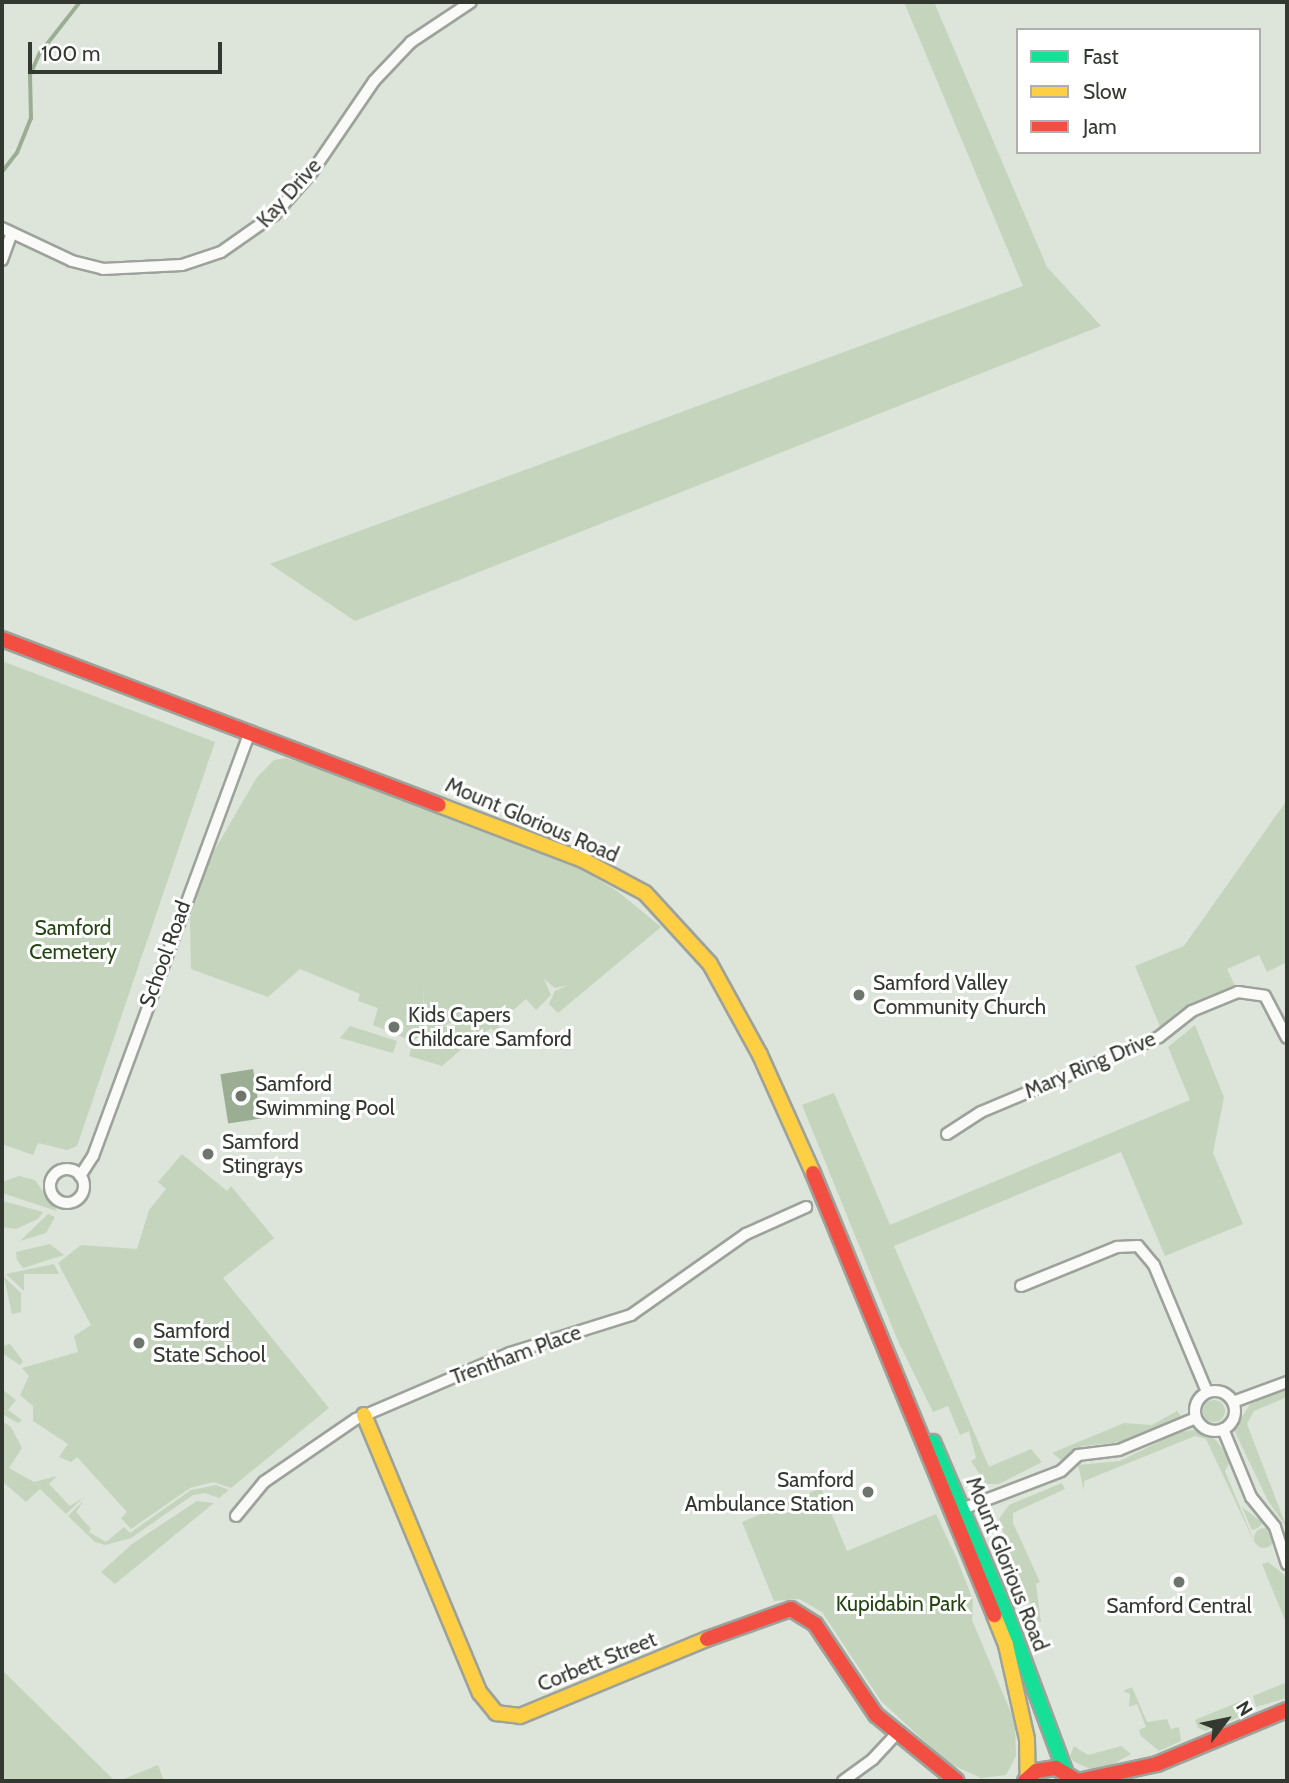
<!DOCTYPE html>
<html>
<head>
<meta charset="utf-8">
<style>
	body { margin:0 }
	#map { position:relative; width:1289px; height:1783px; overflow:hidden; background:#dde5da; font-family:Cabin,sans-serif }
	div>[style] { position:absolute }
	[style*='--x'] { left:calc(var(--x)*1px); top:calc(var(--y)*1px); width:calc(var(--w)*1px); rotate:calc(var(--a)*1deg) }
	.green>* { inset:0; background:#c4d4bd }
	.round { border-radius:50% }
	.water>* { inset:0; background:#9bad93; transform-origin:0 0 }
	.stream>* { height:3.5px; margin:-1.75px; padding:0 1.75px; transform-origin:1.75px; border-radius:1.75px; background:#9bad93 }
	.roads { filter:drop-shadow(2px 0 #9da29b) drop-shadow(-2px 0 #9da29b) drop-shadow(0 2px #9da29b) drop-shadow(0 -2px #9da29b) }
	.street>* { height:10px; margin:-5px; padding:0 5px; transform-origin:5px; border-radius:5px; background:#fafbf9 }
	.street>.ring { margin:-5px; padding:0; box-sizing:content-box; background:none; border:10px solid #fafbf9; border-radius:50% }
	.fast>* { height:14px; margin:-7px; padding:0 7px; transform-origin:7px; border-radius:7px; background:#16e098 }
	.slow>* { height:14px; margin:-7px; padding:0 7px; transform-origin:7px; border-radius:7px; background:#ffcf43 }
	.jam>* { height:14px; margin:-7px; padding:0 7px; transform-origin:7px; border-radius:7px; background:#f24e42 }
	.dots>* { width:19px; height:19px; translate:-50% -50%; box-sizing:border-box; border:4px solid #fff; border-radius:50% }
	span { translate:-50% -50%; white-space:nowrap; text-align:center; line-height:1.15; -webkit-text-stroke:6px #fff; paint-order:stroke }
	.street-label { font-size:21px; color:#333830 }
	.park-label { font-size:21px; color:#264515 }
	.poi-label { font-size:21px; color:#333830 }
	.left { translate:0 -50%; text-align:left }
	.right { translate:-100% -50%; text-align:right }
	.frame { position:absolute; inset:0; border:4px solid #333830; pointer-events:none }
	.legend { position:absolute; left:1016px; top:28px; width:245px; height:126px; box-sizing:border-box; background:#fff; border:2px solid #adafac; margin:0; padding:9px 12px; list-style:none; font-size:21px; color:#333830 }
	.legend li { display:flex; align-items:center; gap:14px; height:35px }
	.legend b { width:35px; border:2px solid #adafac }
	.north { position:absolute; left:1191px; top:1685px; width:70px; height:70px; -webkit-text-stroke:5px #fff; paint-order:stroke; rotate:58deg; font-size:19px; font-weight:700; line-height:28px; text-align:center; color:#333830 }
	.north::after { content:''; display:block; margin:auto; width:24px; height:32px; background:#333830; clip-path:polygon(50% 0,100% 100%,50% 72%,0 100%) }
	.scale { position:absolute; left:28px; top:42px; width:194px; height:32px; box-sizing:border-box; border:4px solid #333830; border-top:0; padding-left:9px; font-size:21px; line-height:24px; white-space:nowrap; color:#333830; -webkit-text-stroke:5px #fff; paint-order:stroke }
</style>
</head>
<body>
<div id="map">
	<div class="green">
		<i style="clip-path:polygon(904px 2px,934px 2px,1047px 267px,1101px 326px,355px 621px,270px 564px,1023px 286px)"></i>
		<i style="clip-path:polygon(2px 661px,215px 742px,77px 1146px,67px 1150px,38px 1143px,33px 1155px,2px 1144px)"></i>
		<i style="clip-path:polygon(285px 758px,375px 784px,539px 845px,616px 890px,661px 927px,558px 1013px,549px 1004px,555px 991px,568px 985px,555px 988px,544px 979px,551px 995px,536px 1010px,526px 999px,500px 1021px,477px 1011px,443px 1026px,424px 1003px,423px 987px,424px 1029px,423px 1036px,412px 1041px,373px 1025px,378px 1008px,358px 1001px,360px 994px,300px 969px,268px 997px,191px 969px,190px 918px,207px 863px,257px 777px,274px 760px)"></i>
		<i style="clip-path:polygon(1287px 800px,1287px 962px,1267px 972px,1259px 955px,1227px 969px,1235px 986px,1177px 1012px,1161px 1029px,1135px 966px,1184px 946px)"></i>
		<i style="clip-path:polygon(478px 1014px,497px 1023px,512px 1046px,509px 1049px,491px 1028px,479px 1037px,471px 1021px)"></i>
		<i style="clip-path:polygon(468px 1020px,477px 1039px,472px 1046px,456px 1037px,426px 1037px,427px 1021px,449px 1028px)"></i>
		<i style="clip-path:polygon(1195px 1025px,1224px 1097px,1213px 1153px,1243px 1224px,1165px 1256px,1121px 1152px,894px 1246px,989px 1467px,1031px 1449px,1042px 1462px,999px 1484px,986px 1484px,971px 1461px,976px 1458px,969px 1431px,960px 1435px,948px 1406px,933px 1412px,898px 1341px,802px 1105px,834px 1093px,890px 1225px,1190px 1100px,1168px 1047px)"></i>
		<i style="clip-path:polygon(350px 1026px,397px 1041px,393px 1053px,340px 1038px)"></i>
		<i style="clip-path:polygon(455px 1040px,464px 1047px,442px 1066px,409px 1056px,412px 1046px,428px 1049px,438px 1041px)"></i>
		<i style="clip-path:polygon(182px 1154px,227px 1191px,231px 1186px,274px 1238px,223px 1278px,329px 1408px,231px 1488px,213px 1482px,190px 1488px,131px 1529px,121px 1518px,127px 1512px,77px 1457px,71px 1462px,59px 1457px,68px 1444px,33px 1421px,33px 1406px,20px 1395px,29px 1376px,22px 1368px,78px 1352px,74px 1336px,91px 1325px,58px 1263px,81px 1245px,137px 1249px,149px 1210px,166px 1189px,158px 1182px)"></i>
		<i style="clip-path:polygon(19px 1176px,35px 1180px,57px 1211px,2px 1193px,2px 1182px)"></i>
		<i style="clip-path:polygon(2px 1202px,3px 1201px,43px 1212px,38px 1219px,16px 1229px,2px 1227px)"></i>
		<i style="clip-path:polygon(48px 1214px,55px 1217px,46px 1233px,20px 1241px)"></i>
		<i style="clip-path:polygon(50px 1244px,64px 1255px,23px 1268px,17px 1260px,16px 1252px)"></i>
		<i style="clip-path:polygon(54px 1264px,59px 1274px,24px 1274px,24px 1291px,6px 1274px)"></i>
		<i style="clip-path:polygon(4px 1277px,21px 1293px,21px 1312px,12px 1314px)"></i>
		<i style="clip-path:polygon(10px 1344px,23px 1361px,20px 1365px,2px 1353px,2px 1346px)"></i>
		<i style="clip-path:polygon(1287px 1387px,1287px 1397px,1254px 1411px,1247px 1424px,1287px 1528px,1268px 1501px,1234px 1430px,1250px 1404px)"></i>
		<i style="clip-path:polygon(2px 1389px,16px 1400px,8px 1410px,22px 1420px,18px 1423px,2px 1414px)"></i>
		<i class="round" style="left:1203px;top:1400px;width:22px;height:22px"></i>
		<i style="clip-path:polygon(1177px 1411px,1181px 1416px,1177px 1419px,1122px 1442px,1082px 1446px,1061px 1460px,1052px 1453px,1124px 1423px,1152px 1425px)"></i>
		<i style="clip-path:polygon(2px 1421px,11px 1427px,22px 1448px,9px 1468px,34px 1482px,57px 1476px,49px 1484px,70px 1506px,83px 1498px,66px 1514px,40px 1489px,26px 1502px,2px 1481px)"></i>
		<i style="clip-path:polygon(1193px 1430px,1215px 1439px,1226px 1454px,1230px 1462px,1225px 1471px,1257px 1548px,1206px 1439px,1195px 1436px,1084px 1481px,1084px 1491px,1078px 1465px,1120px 1461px,1177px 1433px)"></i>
		<i style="clip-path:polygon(1062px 1483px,1065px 1489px,1013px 1513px,1013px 1523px,1040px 1582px,1036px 1584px,1041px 1622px,1032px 1620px,999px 1519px,1009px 1505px)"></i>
		<i style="clip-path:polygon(216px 1485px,229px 1490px,219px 1498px,205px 1493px,193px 1495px,131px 1538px,105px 1545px,95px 1542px,68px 1516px,84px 1500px,76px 1512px,91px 1529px,89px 1532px,106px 1542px,124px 1527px,130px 1533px,191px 1490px)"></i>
		<i style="clip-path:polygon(821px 1488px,847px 1551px,936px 1514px,957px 1559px,973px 1600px,972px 1620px,1015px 1722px,1016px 1756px,1006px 1775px,981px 1778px,948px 1763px,881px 1701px,822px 1612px,799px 1599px,774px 1601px,742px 1522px)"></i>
		<i style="clip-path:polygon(197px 1501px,214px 1503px,115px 1584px,101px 1572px,132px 1544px)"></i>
		<i style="clip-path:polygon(1242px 1507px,1263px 1523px,1258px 1528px,1252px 1530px)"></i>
		<i class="round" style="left:1254px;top:1528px;width:20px;height:20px"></i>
		<i style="clip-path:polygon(1268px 1562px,1287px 1577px,1287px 1625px,1262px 1564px)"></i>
		<i style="clip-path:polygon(2px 1670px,115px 1781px,4px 1781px)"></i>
		<i style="clip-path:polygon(1287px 1682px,1287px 1698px,1256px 1707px,1253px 1696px)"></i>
		<i style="clip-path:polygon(1132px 1687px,1147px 1722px,1167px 1719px,1171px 1729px,1179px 1727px,1181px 1741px,1159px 1751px,1141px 1736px,1139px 1730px,1146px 1727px,1137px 1704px,1129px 1707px,1130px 1694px,1123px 1691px)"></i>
		<i style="clip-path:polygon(1246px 1699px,1247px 1714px,1206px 1731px,1198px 1728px,1195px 1720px)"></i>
		<i style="clip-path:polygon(1074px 1746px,1088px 1755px,1121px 1746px,1131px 1754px,1110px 1766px,1090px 1769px,1073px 1761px,1070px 1756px)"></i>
		<i style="clip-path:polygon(158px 1765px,164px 1781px,119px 1781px)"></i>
	</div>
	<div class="water">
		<i style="left:253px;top:1069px;width:50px;height:33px;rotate:81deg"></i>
	</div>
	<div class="stream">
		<i style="--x:2;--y:172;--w:24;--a:-52"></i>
		<i style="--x:17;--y:153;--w:37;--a:-68"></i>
		<i style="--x:31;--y:119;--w:44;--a:-91.3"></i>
		<i style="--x:30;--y:75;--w:24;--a:-66"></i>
		<i style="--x:40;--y:53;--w:65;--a:-51.9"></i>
	</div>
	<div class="roads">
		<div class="street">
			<i style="--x:2;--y:228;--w:77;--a:25.2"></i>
			<i style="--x:72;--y:261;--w:32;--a:14"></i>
			<i style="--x:103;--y:269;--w:79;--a:-2.9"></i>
			<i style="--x:182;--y:265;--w:41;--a:-18.4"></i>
			<i style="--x:221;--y:252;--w:66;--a:-35.1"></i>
			<i style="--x:275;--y:214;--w:56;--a:-48.6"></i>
			<i style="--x:312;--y:172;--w:110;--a:-55.7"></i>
			<i style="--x:374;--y:81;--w:54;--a:-46.5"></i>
			<i style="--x:411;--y:42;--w:72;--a:-33.7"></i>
			<i style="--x:2;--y:260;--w:27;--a:-70"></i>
			<i style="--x:947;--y:1134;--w:40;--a:-32.9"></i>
			<i style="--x:981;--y:1112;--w:193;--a:-22.8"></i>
			<i style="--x:1159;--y:1037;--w:42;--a:-38.2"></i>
			<i style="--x:1192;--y:1011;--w:50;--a:-22.4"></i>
			<i style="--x:1238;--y:992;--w:27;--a:8"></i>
			<i style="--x:1265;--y:996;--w:47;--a:62.4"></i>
			<i class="ring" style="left:50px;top:1169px;width:24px;height:24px"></i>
			<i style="--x:80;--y:1176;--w:24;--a:-57"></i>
			<i style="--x:93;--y:1156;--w:453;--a:-69.7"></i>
			<i style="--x:1021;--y:1286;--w:104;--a:-22.1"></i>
			<i style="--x:1117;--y:1247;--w:21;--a:-3"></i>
			<i style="--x:1138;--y:1246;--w:25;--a:50"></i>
			<i style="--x:1154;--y:1265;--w:138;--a:67.3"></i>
			<i class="ring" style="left:1195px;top:1391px;width:30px;height:30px"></i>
			<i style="--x:1233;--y:1402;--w:58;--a:-20.3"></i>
			<i style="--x:1223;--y:1429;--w:74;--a:67.6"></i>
			<i style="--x:1251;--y:1497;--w:38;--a:51"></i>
			<i style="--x:1275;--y:1527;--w:39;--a:72"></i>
			<i style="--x:957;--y:1511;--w:111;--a:-21"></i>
			<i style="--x:1061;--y:1471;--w:23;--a:-43"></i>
			<i style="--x:1078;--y:1455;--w:41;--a:-7"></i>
			<i style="--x:1119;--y:1450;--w:83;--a:-22.6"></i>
			<i style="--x:236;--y:1516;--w:44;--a:-50.5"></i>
			<i style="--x:264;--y:1482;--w:112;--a:-34.4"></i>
			<i style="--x:356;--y:1419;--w:168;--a:-23.2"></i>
			<i style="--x:510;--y:1353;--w:127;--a:-17.4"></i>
			<i style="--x:631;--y:1315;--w:141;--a:-35.2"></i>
			<i style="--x:746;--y:1234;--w:66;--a:-24.2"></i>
			<i style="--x:843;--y:1781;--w:37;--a:-36"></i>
			<i style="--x:873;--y:1759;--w:34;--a:-47"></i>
		</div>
		<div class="fast">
			<i style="--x:933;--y:1442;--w:185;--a:66.8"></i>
			<i style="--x:1006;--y:1612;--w:170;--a:69.6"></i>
		</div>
		<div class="slow">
			<i style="--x:439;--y:805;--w:154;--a:20.9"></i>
			<i style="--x:583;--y:860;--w:70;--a:28"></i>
			<i style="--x:645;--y:893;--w:96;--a:47.5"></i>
			<i style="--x:710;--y:964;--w:104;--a:61.2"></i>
			<i style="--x:760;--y:1055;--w:129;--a:65.8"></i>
			<i style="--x:364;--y:1415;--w:301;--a:67.4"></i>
			<i style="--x:480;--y:1693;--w:26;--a:51"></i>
			<i style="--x:496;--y:1713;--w:24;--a:7"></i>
			<i style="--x:520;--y:1716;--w:202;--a:-22.4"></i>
			<i style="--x:994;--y:1615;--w:32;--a:68"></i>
			<i style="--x:1006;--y:1645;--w:96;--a:77.4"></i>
			<i style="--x:1027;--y:1739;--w:39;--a:89"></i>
		</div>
		<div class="jam">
			<i style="--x:2;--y:639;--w:467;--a:20.8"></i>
			<i style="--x:813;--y:1173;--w:478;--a:67.7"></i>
			<i style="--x:707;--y:1639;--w:89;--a:-19.7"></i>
			<i style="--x:791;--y:1609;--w:28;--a:32"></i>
			<i style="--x:815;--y:1624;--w:110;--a:56.2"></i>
			<i style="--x:876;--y:1715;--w:104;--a:39.2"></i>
			<i style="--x:1025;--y:1781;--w:15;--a:-42"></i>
			<i style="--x:1036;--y:1771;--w:20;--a:-9"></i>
			<i style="--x:1056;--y:1768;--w:26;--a:31"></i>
			<i style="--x:1078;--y:1781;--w:81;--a:-12.1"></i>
			<i style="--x:1157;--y:1764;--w:141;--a:-22.6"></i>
		</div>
	</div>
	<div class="dots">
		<i style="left:859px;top:995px;background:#6e756c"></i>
		<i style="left:394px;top:1027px;background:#6e756c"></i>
		<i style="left:241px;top:1096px;background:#6e756c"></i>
		<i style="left:208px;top:1154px;background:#6e756c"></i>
		<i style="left:139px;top:1343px;background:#6e756c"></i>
		<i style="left:868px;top:1492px;background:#6e756c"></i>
		<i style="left:1179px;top:1582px;background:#6e756c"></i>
	</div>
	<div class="street-label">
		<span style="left:289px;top:193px;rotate:-48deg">Kay Drive</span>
		<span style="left:532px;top:820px;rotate:23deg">Mount Glorious Road</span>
		<span style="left:165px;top:954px;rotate:-70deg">School Road</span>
		<span style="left:1090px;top:1065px;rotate:-23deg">Mary Ring Drive</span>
		<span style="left:516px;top:1355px;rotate:-20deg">Trentham Place</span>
		<span style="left:1007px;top:1564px;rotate:68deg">Mount Glorious Road</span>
		<span style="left:597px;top:1662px;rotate:-22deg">Corbett Street</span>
	</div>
	<div class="park-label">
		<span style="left:73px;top:940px">Samford<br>Cemetery</span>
		<span style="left:901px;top:1604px">Kupidabin Park</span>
	</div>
	<div class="poi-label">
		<span class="left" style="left:873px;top:995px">Samford Valley<br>Community Church</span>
		<span class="left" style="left:408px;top:1027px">Kids Capers<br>Childcare Samford</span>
		<span class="left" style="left:255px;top:1096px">Samford<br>Swimming Pool</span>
		<span class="left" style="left:222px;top:1154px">Samford<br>Stingrays</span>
		<span class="left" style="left:153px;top:1343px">Samford<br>State School</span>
		<span class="right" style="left:854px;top:1492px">Samford<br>Ambulance Station</span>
		<span style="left:1179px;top:1606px">Samford Central</span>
	</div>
	<div class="frame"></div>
	<ul class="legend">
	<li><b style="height:9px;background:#16e098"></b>Fast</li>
	<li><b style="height:9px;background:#ffcf43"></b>Slow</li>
	<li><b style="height:9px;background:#f24e42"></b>Jam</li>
	</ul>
	<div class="north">N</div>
	<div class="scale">100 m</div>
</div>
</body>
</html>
